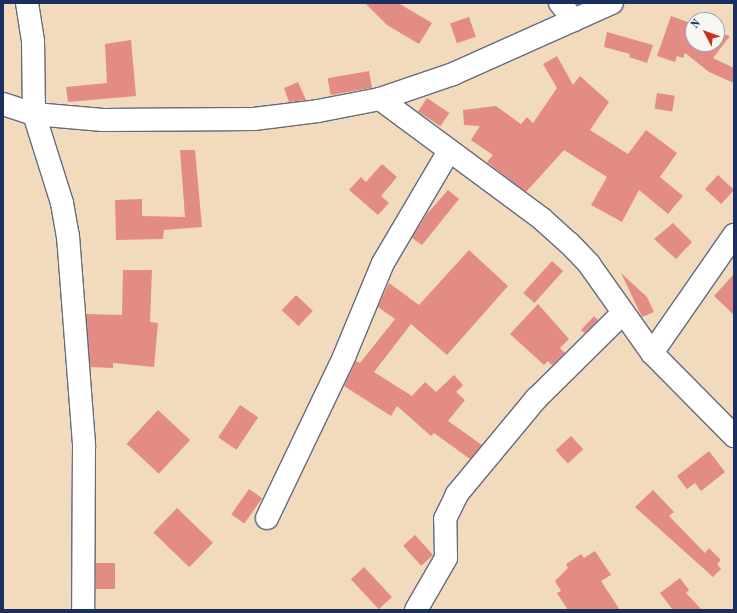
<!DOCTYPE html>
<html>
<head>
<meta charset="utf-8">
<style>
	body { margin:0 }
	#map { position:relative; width:737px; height:613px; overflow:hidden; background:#f2dbbc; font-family:"Old Standard TT",serif }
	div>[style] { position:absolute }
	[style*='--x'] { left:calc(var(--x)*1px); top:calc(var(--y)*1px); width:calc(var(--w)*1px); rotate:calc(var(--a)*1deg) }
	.building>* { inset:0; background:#e38c84; transform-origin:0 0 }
	.roads { filter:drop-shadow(1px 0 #666b7f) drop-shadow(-1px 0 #666b7f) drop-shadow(0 1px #666b7f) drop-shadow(0 -1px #666b7f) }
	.minor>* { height:22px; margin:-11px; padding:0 11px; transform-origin:11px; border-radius:11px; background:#fff }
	span { translate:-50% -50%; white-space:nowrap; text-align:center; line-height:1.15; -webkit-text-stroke:4px #f6f6f2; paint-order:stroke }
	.frame { position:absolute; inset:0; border:4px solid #1b2f5e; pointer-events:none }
	.north { position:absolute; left:685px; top:12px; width:40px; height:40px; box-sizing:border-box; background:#f6f6f2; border:1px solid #9ea6b7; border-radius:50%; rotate:311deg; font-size:11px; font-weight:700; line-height:16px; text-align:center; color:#1b2f5e }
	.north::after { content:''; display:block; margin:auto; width:14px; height:18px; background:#c8321e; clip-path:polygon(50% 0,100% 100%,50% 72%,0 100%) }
</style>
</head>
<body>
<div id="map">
	<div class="building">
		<i style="clip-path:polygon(365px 3px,398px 3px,432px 23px,419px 44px,387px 25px)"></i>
		<i style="clip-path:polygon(671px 16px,693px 24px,693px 44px,717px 44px,717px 32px,730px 36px,713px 58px,734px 68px,734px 83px,709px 72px,685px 53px,683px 58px,677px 56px,675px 62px,657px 56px)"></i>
		<i style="left:469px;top:17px;width:21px;height:20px;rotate:71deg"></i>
		<i style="clip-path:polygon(607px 32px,653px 45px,647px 63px,629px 57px,630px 54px,604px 47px)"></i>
		<i style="clip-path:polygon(131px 40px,136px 96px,68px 102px,66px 87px,107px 83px,105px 44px)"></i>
		<i style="clip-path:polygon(557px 56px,573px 85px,580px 76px,609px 102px,590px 130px,628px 154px,646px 130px,677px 153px,660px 177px,683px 196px,668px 214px,639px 190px,622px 222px,591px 205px,607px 177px,564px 150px,526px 192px,487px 162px,493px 155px,471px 140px,480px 126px,464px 125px,463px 110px,496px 106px,521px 124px,527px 117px,533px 123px,557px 88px,543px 64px)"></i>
		<i style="left:369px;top:71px;width:17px;height:42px;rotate:80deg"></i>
		<i style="clip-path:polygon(298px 82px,306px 100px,289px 102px,284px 88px)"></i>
		<i style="left:657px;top:93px;width:18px;height:16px;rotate:9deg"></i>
		<i style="left:427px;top:98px;width:27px;height:16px;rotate:34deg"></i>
		<i style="clip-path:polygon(180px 150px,195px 150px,202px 227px,164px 230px,163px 239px,116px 240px,115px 200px,142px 199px,142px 216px,185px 217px)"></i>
		<i style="clip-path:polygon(382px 164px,397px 177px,381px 196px,389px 203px,378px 215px,349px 190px,361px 177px,366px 182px)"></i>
		<i style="left:718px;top:175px;width:22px;height:19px;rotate:43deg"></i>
		<i style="clip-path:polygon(448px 190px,459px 199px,422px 245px,412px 238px,426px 215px)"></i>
		<i style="clip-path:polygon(673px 223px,692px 242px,676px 259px,654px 239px)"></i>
		<i style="clip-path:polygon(469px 250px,508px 286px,447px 355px,411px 324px,374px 372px,412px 396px,425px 382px,436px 392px,454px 375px,463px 385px,456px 392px,465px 400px,448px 421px,482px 445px,470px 459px,434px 433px,431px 436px,397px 406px,391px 416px,344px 386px,356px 361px,360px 363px,395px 319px,378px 307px,389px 283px,419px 305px)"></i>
		<i style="left:552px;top:261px;width:15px;height:43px;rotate:42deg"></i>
		<i style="clip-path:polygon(123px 270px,152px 270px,150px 322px,158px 323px,154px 367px,113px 363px,113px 368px,90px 367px,86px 314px,122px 315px)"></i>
		<i style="clip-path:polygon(621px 273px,647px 297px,654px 312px,642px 317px)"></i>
		<i style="clip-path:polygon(734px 274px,734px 315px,714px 296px)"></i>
		<i style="left:296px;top:295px;width:23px;height:21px;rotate:43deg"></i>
		<i style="clip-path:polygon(538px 304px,569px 339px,560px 348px,565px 353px,552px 365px,548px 361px,544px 365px,510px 334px)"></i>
		<i style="clip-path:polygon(594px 316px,598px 320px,585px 333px,581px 330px)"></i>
		<i style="left:240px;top:405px;width:22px;height:39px;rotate:34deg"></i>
		<i style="left:158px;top:410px;width:44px;height:46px;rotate:43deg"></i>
		<i style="left:571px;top:436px;width:18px;height:21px;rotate:47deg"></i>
		<i style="clip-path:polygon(709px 451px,725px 472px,701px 491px,695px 483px,687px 489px,677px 476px)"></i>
		<i style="left:249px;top:489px;width:16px;height:31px;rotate:35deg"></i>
		<i style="clip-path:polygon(653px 490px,674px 512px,669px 516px,705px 553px,709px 548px,721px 560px,717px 564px,721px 569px,713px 577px,635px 507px)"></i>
		<i style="left:177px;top:508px;width:50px;height:34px;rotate:44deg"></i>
		<i style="left:415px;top:535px;width:27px;height:16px;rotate:48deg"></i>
		<i style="clip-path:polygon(595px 551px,611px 575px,601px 581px,620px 610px,568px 610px,557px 593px,561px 591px,555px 581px,568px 568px,566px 564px,581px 554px,584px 558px)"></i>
		<i style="left:96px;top:563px;width:19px;height:26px"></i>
		<i style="left:364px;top:567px;width:41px;height:18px;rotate:47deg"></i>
		<i style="clip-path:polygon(680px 578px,689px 590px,686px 593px,702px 610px,673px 610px,660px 593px)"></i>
	</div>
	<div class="roads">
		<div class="minor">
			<i style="--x:27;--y:3;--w:38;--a:81"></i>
			<i style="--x:33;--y:41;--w:73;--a:89.2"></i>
			<i style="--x:34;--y:114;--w:93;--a:72.5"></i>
			<i style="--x:62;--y:203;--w:34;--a:80"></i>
			<i style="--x:68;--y:236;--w:211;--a:85.6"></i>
			<i style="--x:84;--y:446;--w:164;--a:90.3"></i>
			<i style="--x:560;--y:3;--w:22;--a:51"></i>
			<i style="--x:380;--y:99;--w:202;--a:36.5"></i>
			<i style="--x:542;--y:219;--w:36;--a:42"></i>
			<i style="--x:569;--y:243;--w:29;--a:46"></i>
			<i style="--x:589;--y:264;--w:109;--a:54.7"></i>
			<i style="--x:652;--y:353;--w:117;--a:45.3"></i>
			<i style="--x:3;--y:104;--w:33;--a:18"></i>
			<i style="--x:34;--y:114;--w:69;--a:5"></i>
			<i style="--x:103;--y:120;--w:151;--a:-0.4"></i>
			<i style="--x:254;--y:119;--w:64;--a:-7.1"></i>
			<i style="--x:318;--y:111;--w:63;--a:-11"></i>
			<i style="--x:380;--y:99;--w:77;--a:-18.9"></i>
			<i style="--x:453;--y:74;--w:174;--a:-24.1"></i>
			<i style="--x:652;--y:353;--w:144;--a:-55.2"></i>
			<i style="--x:267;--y:518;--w:178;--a:-64.4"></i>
			<i style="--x:344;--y:357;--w:102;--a:-67.5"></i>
			<i style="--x:383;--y:263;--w:130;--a:-59.5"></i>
			<i style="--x:416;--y:610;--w:60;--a:-60"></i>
			<i style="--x:446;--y:558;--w:39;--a:-91"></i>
			<i style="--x:445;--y:519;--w:28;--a:-64"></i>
			<i style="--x:457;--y:494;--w:124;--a:-50.3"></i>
			<i style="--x:536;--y:399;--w:121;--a:-44.7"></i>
		</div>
	</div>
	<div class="frame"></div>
	<div class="north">N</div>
</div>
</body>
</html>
